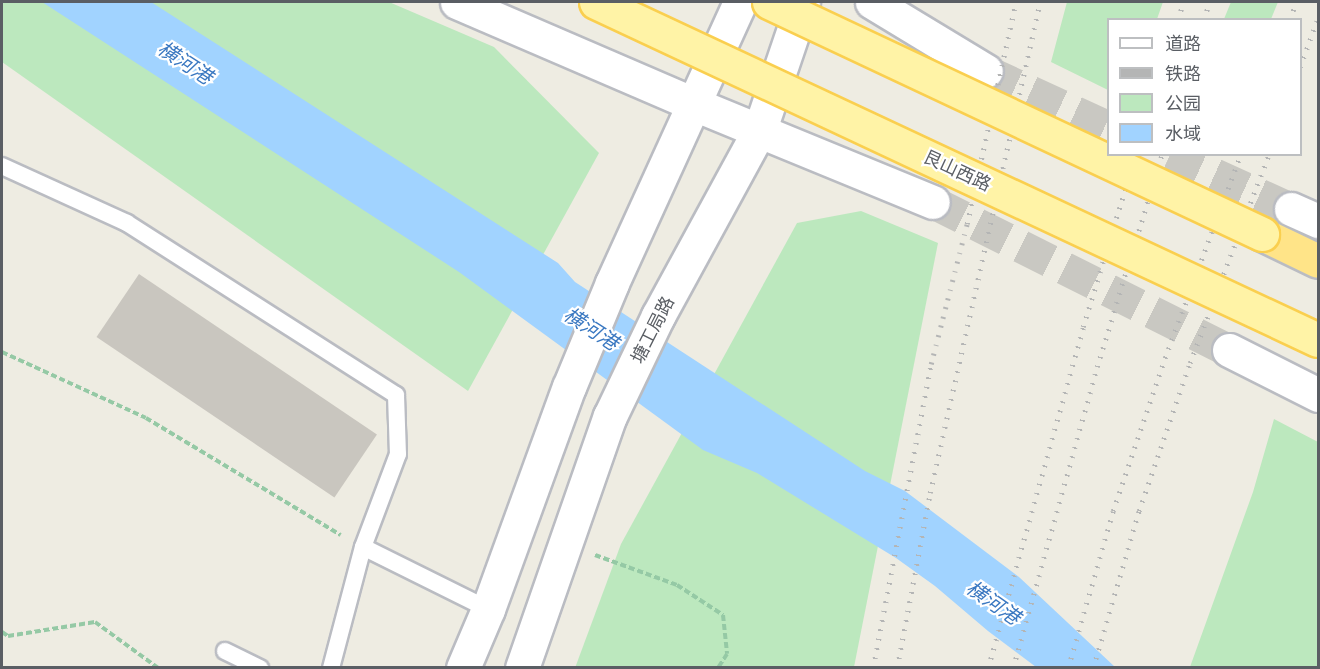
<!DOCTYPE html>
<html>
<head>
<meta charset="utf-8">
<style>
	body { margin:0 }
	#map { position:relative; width:1320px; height:669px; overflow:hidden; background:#eeece2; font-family:Poppins,"Noto Sans SC",sans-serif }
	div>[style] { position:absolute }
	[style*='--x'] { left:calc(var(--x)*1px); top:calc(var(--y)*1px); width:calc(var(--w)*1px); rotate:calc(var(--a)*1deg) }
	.green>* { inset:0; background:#bce8be }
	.water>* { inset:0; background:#a1d3ff }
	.building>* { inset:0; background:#c9c6bf; transform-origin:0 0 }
	.street-tunnel>* { height:33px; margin-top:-16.5px; transform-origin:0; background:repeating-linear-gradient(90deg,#c9c8c2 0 33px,transparent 0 49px) }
	.path>* { height:4px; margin-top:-2px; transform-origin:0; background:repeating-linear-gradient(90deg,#95c9a5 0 6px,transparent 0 9px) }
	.roads { filter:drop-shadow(2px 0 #babcc2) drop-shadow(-2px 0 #babcc2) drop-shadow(0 2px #babcc2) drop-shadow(0 -2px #babcc2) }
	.lane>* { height:16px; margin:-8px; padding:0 8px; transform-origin:8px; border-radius:8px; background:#fff }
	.street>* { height:33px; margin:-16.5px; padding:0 16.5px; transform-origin:16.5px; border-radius:16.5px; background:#fff }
	.secondary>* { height:33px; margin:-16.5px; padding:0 16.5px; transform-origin:16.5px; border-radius:16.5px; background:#fff }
	.highway>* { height:33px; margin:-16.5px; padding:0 16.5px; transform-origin:16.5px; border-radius:16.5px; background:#ffe488 }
	.rail>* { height:4.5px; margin-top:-2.25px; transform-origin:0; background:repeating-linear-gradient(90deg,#b4b5b5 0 1.5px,transparent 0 9.5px) }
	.bridges { filter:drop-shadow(2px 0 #facf4f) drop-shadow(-2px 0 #facf4f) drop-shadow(0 2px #facf4f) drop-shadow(0 -2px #facf4f) }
	.primary-bridge>* { height:33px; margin:-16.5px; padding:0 16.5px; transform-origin:16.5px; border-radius:16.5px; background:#fff3a6 }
	span { translate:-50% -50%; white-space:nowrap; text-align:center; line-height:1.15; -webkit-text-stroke:4.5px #fff; paint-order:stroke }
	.street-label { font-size:18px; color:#5a5e64 }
	.water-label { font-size:20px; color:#3a78c1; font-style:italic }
	.frame { position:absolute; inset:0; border:3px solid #5a5e64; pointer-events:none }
	.legend { position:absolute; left:1107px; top:18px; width:195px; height:138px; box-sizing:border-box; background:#fff; border:2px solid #bdbfc1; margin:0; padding:8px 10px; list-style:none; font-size:18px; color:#5a5e64 }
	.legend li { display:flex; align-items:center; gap:12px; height:30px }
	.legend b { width:30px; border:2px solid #bdbfc1 }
</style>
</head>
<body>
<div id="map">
	<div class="green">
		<i style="clip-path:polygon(2px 2px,389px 2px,494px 47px,599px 153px,468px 391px,2px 62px)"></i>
		<i style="clip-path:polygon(1067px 2px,1163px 2px,1157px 19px,1108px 20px,1108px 90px,1051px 62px)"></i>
		<i style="clip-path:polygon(1231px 2px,1278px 2px,1271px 19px,1224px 19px)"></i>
		<i style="clip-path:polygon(861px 211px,938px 243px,854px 667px,575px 668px,621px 544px,797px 223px)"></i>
		<i style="clip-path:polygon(1274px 419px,1318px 442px,1318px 667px,1190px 667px,1253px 492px)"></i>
	</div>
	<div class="water">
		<i style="clip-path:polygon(42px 2px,151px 2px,558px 263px,575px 282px,865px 471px,905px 491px,1019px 577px,1115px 667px,1036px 667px,988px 631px,935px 586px,896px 558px,757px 473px,703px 450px,459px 272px)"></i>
	</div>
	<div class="building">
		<i style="left:139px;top:274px;width:287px;height:76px;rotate:34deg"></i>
	</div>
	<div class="street-tunnel">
		<i style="--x:986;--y:71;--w:134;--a:24.7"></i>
		<i style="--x:1170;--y:154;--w:133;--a:24.4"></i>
		<i style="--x:933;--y:202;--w:331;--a:26.6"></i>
	</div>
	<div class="path">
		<i style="--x:2;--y:352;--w:158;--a:24.6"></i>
		<i style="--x:146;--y:418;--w:227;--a:31"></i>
		<i style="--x:595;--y:555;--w:87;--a:20.1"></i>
		<i style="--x:677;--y:585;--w:55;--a:33.1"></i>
		<i style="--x:723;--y:615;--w:39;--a:84"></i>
		<i style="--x:727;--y:654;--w:17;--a:123"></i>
		<i style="--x:2;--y:632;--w:7;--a:34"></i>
		<i style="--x:8;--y:636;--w:88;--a:-9.1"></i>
		<i style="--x:95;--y:622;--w:78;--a:36.1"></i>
	</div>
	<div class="roads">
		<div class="lane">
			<i style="--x:2;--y:166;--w:137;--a:24.5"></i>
			<i style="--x:127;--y:223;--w:319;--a:32.6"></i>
			<i style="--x:396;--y:395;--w:59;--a:88.1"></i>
			<i style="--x:398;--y:454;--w:99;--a:110.6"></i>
			<i style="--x:225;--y:651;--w:39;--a:26"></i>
			<i style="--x:331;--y:668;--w:125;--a:-75.2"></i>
			<i style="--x:363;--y:547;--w:140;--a:26.4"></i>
		</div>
		<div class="street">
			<i style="--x:457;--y:2;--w:258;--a:23.3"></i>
			<i style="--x:694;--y:104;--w:258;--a:22.3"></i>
			<i style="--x:872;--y:2;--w:133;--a:31.2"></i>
			<i style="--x:1291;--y:209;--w:30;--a:24"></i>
			<i style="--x:1229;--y:350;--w:100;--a:26.8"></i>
		</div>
		<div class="secondary">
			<i style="--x:463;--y:668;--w:64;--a:-67"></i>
			<i style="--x:488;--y:609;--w:236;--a:-70"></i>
			<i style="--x:569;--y:387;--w:113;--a:-67.5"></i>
			<i style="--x:612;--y:283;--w:309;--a:-65.5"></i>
			<i style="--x:522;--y:668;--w:267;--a:-70.8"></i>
			<i style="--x:610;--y:416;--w:111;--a:-64.4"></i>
			<i style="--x:658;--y:316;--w:213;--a:-61.4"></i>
			<i style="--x:760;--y:129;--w:134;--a:-71.3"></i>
		</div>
		<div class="highway">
			<i style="--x:1262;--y:234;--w:62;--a:25.7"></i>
		</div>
	</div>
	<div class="rail">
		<i style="--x:1178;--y:20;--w:19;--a:-74"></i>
		<i style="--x:1204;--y:20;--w:19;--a:-74"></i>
		<i style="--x:1290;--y:20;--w:19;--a:-72"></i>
		<i style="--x:1300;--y:67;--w:52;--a:-69.8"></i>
		<i style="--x:873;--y:668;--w:309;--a:-79.2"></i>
		<i style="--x:931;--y:364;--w:145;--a:-75.6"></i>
		<i style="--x:967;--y:224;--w:227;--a:-77.6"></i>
		<i style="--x:897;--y:668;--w:178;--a:-79.3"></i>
		<i style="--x:930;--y:493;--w:503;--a:-77.37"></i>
		<i style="--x:988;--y:668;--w:354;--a:-74.4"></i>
		<i style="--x:1083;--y:327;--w:181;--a:-73"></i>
		<i style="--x:1013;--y:668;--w:313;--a:-74.4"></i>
		<i style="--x:1097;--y:367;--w:223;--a:-73"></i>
		<i style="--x:1068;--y:668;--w:163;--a:-74"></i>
		<i style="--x:1113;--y:511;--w:162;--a:-71.2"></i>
		<i style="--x:1165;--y:358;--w:218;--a:-69.6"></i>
		<i style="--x:1093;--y:668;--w:164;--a:-73.7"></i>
		<i style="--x:1139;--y:511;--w:157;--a:-71"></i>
		<i style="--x:1190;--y:363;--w:223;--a:-69.3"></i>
	</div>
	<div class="bridges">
		<div class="primary-bridge">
			<i style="--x:596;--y:2;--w:797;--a:25.09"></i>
			<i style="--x:769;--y:2;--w:545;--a:25.2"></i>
		</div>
	</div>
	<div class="street-label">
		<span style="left:957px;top:171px;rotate:25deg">艮山西路</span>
		<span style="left:653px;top:330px;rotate:-63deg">塘工局路</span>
	</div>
	<div class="water-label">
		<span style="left:185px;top:63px;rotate:33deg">横河港</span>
		<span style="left:591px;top:329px;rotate:33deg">横河港</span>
		<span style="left:993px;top:603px;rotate:35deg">横河港</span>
	</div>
	<div class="frame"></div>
	<ul class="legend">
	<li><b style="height:8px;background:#fff"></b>道路</li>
	<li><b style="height:8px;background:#b4b5b5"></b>铁路</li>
	<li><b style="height:16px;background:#bce8be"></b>公园</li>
	<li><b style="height:16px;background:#a1d3ff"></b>水域</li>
	</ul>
</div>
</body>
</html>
